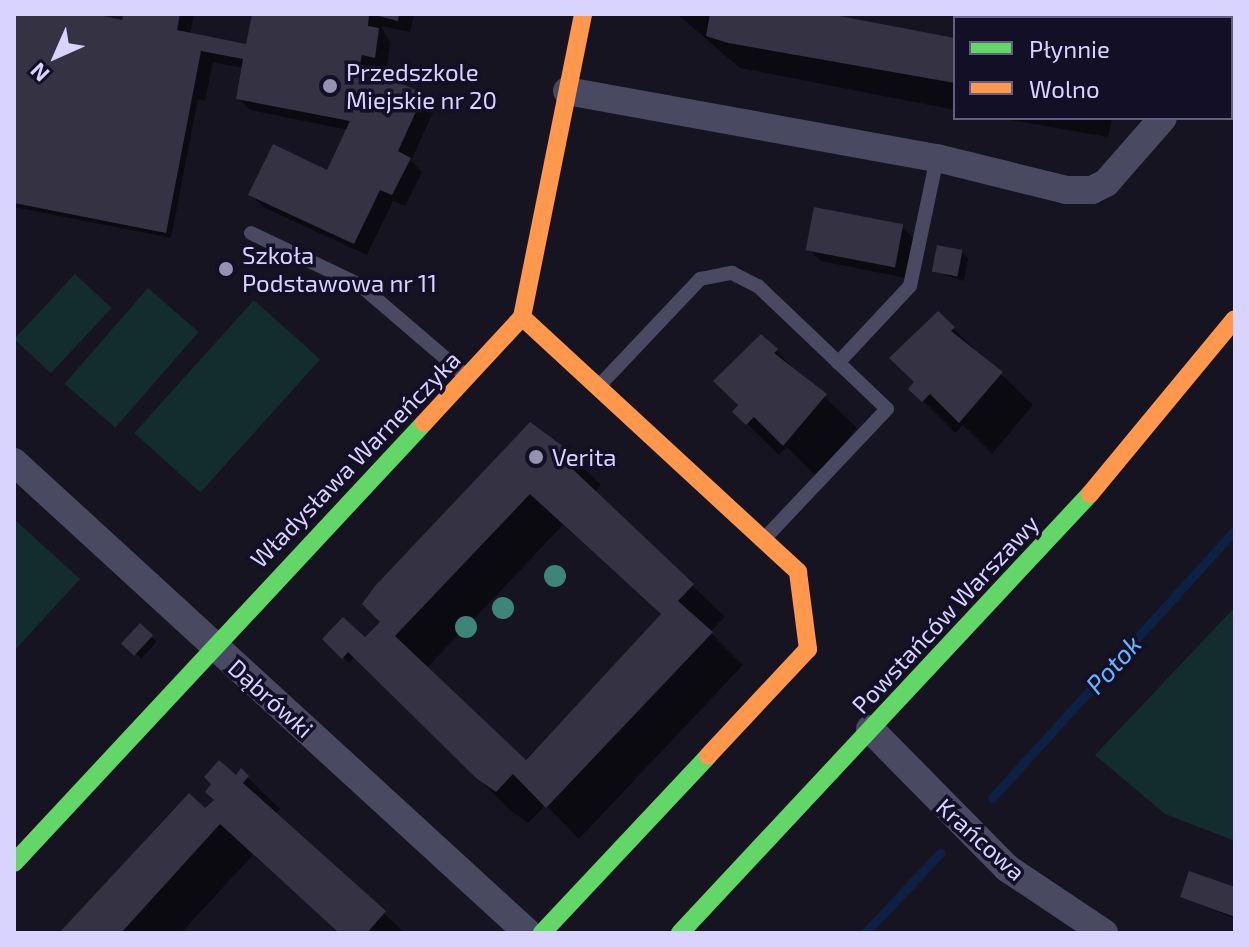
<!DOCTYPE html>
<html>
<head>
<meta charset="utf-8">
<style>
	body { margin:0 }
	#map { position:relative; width:1249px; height:947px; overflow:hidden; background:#161421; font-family:"Exo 2",sans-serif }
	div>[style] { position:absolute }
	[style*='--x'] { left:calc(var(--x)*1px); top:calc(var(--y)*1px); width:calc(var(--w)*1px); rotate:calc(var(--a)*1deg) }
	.green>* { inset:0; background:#132c2d; transform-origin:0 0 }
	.shadow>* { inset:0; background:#0007; transform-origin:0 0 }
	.stream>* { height:9px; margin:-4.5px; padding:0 4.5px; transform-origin:4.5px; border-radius:4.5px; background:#0d2144 }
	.building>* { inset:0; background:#343243; transform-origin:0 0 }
	.lane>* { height:14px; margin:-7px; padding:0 7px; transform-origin:7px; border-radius:7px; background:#4a4962 }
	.street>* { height:28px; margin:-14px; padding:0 14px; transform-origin:14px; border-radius:14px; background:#4a4962 }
	.fast>* { height:18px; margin:-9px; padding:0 9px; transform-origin:9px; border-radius:9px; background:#63d668 }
	.slow>* { height:18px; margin:-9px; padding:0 9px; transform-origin:9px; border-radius:9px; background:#ff974d }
	.trees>* { width:22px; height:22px; margin:-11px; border-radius:50%; background:#3e8478 }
	.dots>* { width:22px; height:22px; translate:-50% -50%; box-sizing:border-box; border:4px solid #130f26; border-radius:50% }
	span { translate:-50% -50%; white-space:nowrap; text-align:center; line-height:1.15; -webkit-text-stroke:7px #130f26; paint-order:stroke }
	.poi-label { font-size:24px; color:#d9d4ff }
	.left { translate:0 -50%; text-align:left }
	.street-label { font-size:24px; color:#d9d4ff }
	.water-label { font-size:26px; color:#62b6ff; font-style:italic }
	.frame { position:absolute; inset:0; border:16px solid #d9d4ff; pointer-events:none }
	.legend { position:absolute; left:953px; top:16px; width:280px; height:104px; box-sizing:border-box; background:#130f26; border:2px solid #625e7d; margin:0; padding:10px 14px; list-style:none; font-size:24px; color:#d9d4ff }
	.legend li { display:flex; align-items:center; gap:16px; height:40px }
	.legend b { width:40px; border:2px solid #625e7d }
	.north { position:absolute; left:16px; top:16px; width:80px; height:80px; -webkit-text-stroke:6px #130f26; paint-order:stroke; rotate:225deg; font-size:22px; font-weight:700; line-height:32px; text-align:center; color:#d9d4ff }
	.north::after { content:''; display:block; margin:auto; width:28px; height:36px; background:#d9d4ff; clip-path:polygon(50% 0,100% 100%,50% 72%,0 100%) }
</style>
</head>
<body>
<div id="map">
	<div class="green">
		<i style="left:75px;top:274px;width:50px;height:89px;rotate:43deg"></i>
		<i style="left:148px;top:288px;width:67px;height:127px;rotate:41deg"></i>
		<i style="left:254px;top:300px;width:89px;height:179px;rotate:42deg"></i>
		<i style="clip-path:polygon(14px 519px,80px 579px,14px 651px)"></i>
		<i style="clip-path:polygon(1235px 607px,1235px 841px,1165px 814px,1095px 755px)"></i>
	</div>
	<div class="shadow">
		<i style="clip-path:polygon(14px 14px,85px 14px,124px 22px,125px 14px,194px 14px,190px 35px,248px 46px,254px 14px,414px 14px,410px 32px,381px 26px,390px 43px,387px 69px,373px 66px,373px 72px,423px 96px,435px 108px,411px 161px,422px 172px,405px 206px,393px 201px,367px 255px,263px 207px,251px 194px,328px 172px,348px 130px,250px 110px,238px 98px,244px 68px,213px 62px,205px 101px,198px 99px,171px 238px,14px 207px)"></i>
		<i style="clip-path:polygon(677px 14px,819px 14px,955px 40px,955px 110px,740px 68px)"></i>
		<i style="clip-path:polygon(1098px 14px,1180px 14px,1097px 18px)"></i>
		<i style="clip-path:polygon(998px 118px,1112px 118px,1108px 137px)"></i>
		<i style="clip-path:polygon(902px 227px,914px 239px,906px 278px,821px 261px,808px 249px)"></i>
		<i style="clip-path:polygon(962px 252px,968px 258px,964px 281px,934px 271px)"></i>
		<i style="clip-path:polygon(953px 328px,1033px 405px,992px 454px,963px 425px,955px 433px,911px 389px,917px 383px,892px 358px)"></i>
		<i style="clip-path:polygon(761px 337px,857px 428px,816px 476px,787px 447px,779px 455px,735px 412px)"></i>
		<i style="clip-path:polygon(evenodd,552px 437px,601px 485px,595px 492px,725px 617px,710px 632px,743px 665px,579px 839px,546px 805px,528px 823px,510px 810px,355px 656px,349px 663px,325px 639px,364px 639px,552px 437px,563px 525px,663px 615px,524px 761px,427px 668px,563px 525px)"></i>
		<i style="left:140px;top:626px;width:23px;height:23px;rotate:43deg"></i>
		<i style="clip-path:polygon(241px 771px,280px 809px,275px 814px,405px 933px,342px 933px,253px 855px,181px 933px,62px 933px,172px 810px,189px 796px,206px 811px)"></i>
		<i style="clip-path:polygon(1235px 889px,1235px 919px,1182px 896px)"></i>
	</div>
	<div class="stream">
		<i style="--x:992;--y:798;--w:362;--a:-47.8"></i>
		<i style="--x:865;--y:933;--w:110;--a:-46.8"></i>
	</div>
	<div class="building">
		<i style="clip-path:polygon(14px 14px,95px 14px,122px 20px,123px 14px,180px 14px,177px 30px,246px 44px,252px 14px,369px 14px,368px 26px,379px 28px,375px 58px,362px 55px,360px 64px,424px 94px,398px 151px,411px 158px,392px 195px,380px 190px,354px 244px,248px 195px,273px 144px,327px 170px,350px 121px,236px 99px,243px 59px,201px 51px,166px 233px,14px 203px)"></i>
		<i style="clip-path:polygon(370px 14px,399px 14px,398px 21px)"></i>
		<i style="clip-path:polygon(710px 14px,829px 14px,955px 38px,955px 83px,728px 43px,706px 36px)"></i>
		<i style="clip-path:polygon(1096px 14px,1142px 14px,1095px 18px)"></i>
		<i style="left:814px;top:207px;width:91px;height:44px;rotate:11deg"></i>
		<i style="left:937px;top:245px;width:26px;height:27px;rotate:11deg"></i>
		<i style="clip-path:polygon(938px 311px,955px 327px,951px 331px,1003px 372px,959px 423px,930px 394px,922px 402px,908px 389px,914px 382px,889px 358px)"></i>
		<i style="clip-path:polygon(761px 334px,778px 349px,774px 353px,827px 394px,783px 446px,754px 417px,746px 425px,732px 412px,738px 405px,713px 381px)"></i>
		<i style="clip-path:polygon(evenodd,530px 422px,571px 452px,563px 460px,694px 584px,678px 601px,713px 632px,546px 808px,513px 774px,496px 792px,476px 778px,348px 652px,342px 659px,322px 639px,343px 617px,365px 637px,380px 622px,362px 604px,375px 586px,530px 422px,530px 494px,661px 614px,526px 760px,395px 636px,530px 494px)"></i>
		<i style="left:140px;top:623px;width:18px;height:28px;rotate:43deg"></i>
		<i style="clip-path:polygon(219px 760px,236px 775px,241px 768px,249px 776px,243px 783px,386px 911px,367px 933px,338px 932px,220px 824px,121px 933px,59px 933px,189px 793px,205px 808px,214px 800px,205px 792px,211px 784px,204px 777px)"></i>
		<i style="clip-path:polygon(1189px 871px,1235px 887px,1235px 917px,1180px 897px)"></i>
	</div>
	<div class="lane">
		<i style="--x:251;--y:233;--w:121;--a:25.5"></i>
		<i style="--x:360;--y:285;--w:140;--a:40.6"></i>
		<i style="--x:838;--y:363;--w:105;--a:-46.9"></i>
		<i style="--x:910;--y:286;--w:131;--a:-78.1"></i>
		<i style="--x:598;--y:387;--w:149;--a:-46.6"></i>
		<i style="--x:700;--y:279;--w:33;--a:-11"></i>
		<i style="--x:732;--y:273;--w:29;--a:27"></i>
		<i style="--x:758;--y:286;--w:178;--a:43.6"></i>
		<i style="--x:887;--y:409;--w:178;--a:133.4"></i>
	</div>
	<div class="street">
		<i style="--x:1216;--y:18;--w:4;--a:-76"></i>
		<i style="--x:567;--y:91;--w:376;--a:10.3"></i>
		<i style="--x:937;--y:158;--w:133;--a:13.9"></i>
		<i style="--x:1066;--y:190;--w:26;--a:0"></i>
		<i style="--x:1092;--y:190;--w:16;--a:-27"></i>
		<i style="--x:1106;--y:183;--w:86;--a:-48.8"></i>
		<i style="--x:14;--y:462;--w:697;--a:42.5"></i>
		<i style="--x:870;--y:729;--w:195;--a:45.4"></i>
		<i style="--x:1007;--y:868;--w:117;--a:33.8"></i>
	</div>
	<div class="fast">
		<i style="--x:14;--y:863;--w:601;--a:-47.02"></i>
		<i style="--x:542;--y:933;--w:243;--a:-46.8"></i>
		<i style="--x:680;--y:933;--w:601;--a:-46.96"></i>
	</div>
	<div class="slow">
		<i style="--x:522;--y:317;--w:376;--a:42.7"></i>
		<i style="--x:798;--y:572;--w:78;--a:82.6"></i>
		<i style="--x:808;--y:649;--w:146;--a:133.1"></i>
		<i style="--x:424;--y:423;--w:144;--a:-47.2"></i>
		<i style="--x:522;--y:317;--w:309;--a:-78.6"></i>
		<i style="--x:1090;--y:494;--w:227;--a:-50.4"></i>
	</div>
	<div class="trees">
		<i style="left:555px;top:576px"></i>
		<i style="left:503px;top:608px"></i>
		<i style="left:466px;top:627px"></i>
	</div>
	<div class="dots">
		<i style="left:330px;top:86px;background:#9591b1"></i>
		<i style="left:226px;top:269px;background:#9591b1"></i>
		<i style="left:536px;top:457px;background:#9591b1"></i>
	</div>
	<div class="poi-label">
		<span class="left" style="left:346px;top:86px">Przedszkole<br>Miejskie nr 20</span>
		<span class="left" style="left:242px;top:269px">Szkoła<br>Podstawowa nr 11</span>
		<span class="left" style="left:552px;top:457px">Verita</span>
	</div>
	<div class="street-label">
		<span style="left:355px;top:459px;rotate:-46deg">Władysława Warneńczyka</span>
		<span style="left:945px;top:614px;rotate:-47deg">Powstańców Warszawy</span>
		<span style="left:271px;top:698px;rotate:42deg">Dąbrówki</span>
		<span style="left:981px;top:839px;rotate:42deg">Krańcowa</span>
	</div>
	<div class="water-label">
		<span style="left:1113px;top:664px;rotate:-48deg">Potok</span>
	</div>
	<div class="frame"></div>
	<ul class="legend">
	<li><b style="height:10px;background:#63d668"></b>Płynnie</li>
	<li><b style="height:10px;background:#ff974d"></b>Wolno</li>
	</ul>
	<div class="north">N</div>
</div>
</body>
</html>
